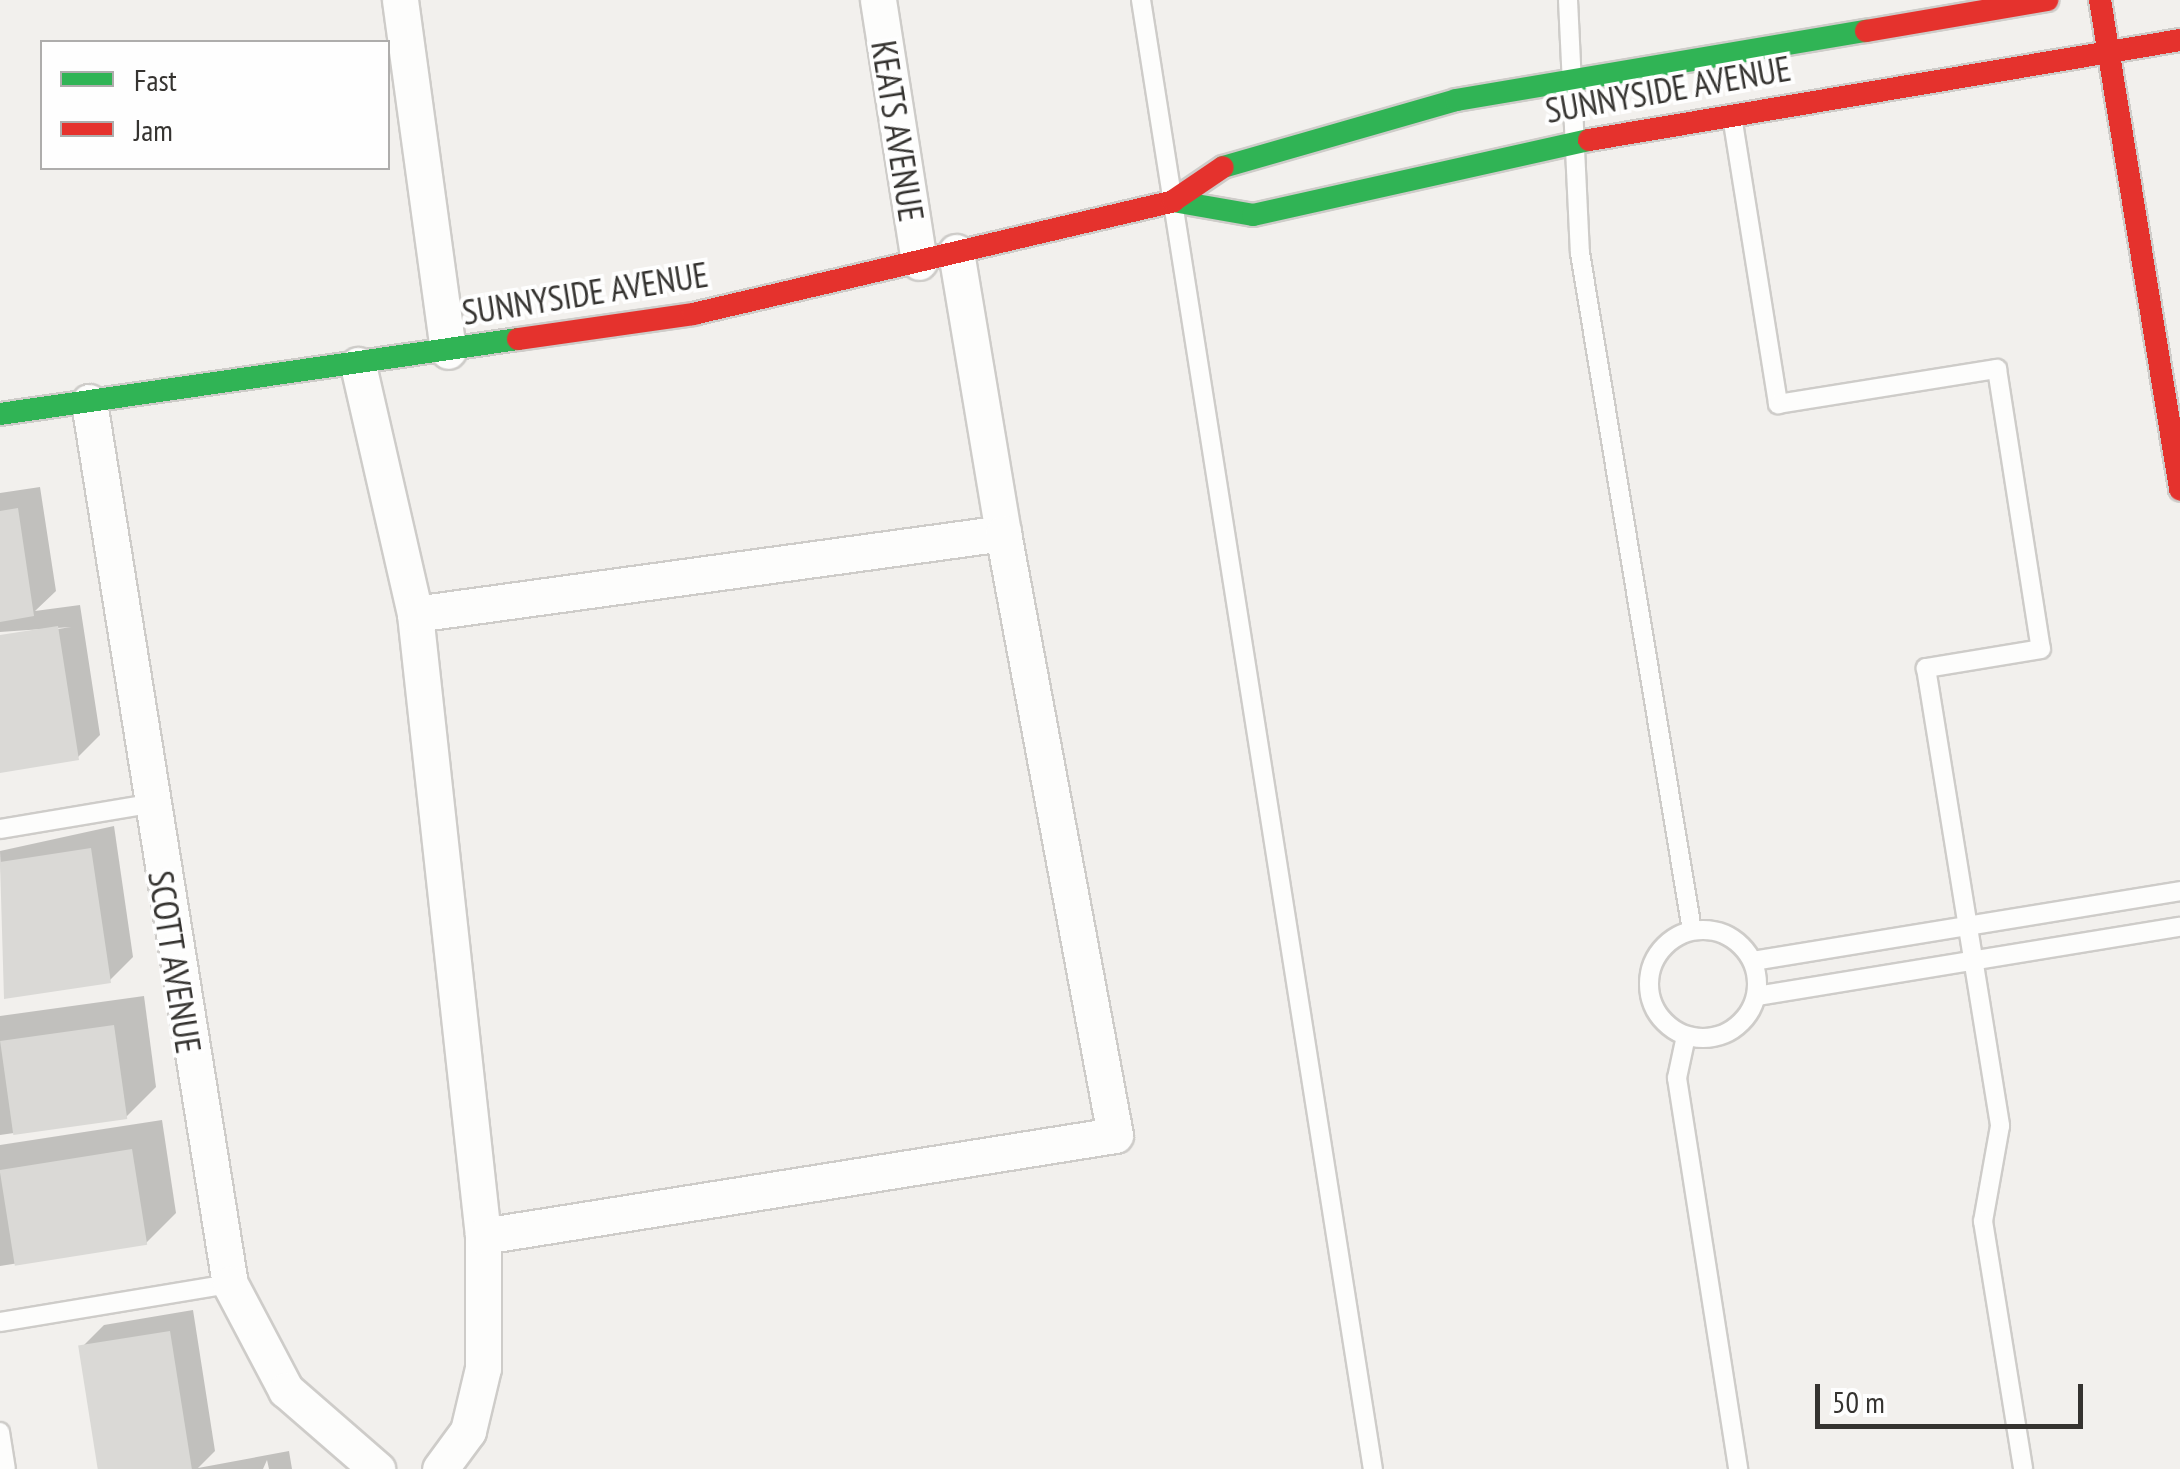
<!DOCTYPE html>
<html>
<head>
<meta charset="utf-8">
<style>
	body { margin:0 }
	#map { position:relative; width:2180px; height:1469px; overflow:hidden; background:#f2f0ed; font-family:"PT Sans Narrow",sans-serif }
	div>[style] { position:absolute }
	[style*='--x'] { left:calc(var(--x)*1px); top:calc(var(--y)*1px); width:calc(var(--w)*1px); rotate:calc(var(--a)*1deg) }
	.shadow>* { inset:0; background:#0003 }
	.building>* { inset:0; background:#dad9d6; transform-origin:0 0 }
	.roads { filter:drop-shadow(2px 0 #ceccc9) drop-shadow(-2px 0 #ceccc9) drop-shadow(0 2px #ceccc9) drop-shadow(0 -2px #ceccc9) }
	.lane>* { height:18px; margin:-9px; padding:0 9px; transform-origin:9px; border-radius:9px; background:#fdfdfc }
	.lane>.ring { margin:-9px; padding:0; box-sizing:content-box; background:none; border:18px solid #fdfdfc; border-radius:50% }
	.street>* { height:35px; margin:-17.5px; padding:0 17.5px; transform-origin:17.5px; border-radius:17.5px; background:#fdfdfc }
	.fast>* { height:22px; margin:-11px; padding:0 11px; transform-origin:11px; border-radius:11px; background:#30b455 }
	.jam>* { height:22px; margin:-11px; padding:0 11px; transform-origin:11px; border-radius:11px; background:#e5322d }
	span { translate:-50% -50%; white-space:nowrap; text-align:center; line-height:1.15; -webkit-text-stroke:8px #fefefe; paint-order:stroke }
	.street-label { font-size:35px; color:#353330 }
	.legend { position:absolute; left:40px; top:40px; width:350px; height:130px; box-sizing:border-box; background:#fefefe; border:2px solid #aeadac; margin:0; padding:12px 18px; list-style:none; font-size:30px; color:#353330 }
	.legend li { display:flex; align-items:center; gap:20px; height:50px }
	.legend b { width:50px; border:2px solid #aeadac }
	.scale { position:absolute; left:1815px; top:1384px; width:268px; height:45px; box-sizing:border-box; border:5px solid #353330; border-top:0; padding-left:12px; font-size:30px; line-height:35px; white-space:nowrap; color:#353330; -webkit-text-stroke:8px #fefefe; paint-order:stroke }
</style>
</head>
<body>
<div id="map">
	<div class="shadow">
		<i style="clip-path:polygon(40px 487px,56px 591px,35px 611px,80px 605px,100px 735px,77px 758px,0 770px,0 638px,71px 627px,0 632px,0 493px)"></i>
		<i style="clip-path:polygon(114px 826px,133px 957px,110px 980px,6px 996px,0 851px)"></i>
		<i style="clip-path:polygon(144px 996px,156px 1087px,126px 1117px,0 1135px,0 1016px)"></i>
		<i style="clip-path:polygon(162px 1120px,176px 1213px,146px 1243px,0 1266px,0 1145px)"></i>
		<i style="clip-path:polygon(193px 1310px,215px 1451px,198px 1468px,289px 1451px,292px 1469px,269px 1469px,267px 1460px,263px 1469px,101px 1469px,81px 1348px,104px 1325px)"></i>
	</div>
	<div class="building">
		<i style="clip-path:polygon(18px 508px,34px 616px,0 622px,0 511px)"></i>
		<i style="clip-path:polygon(58px 626px,79px 760px,0 773px,0 635px)"></i>
		<i style="clip-path:polygon(91px 848px,111px 983px,4px 999px,0 862px)"></i>
		<i style="left:114px;top:1025px;width:95px;height:115px;rotate:82deg"></i>
		<i style="left:132px;top:1149px;width:97px;height:134px;rotate:81deg"></i>
		<i style="left:170px;top:1331px;width:140px;height:93px;rotate:81deg"></i>
	</div>
	<div class="roads">
		<div class="lane">
			<i style="--x:1141;--y:0;--w:1487;--a:81.03"></i>
			<i style="--x:1568;--y:0;--w:253;--a:87.3"></i>
			<i style="--x:1580;--y:253;--w:686;--a:80.61"></i>
			<i style="--x:1732;--y:116;--w:292;--a:80.9"></i>
			<i style="--x:1778;--y:404;--w:222;--a:-9.1"></i>
			<i style="--x:1997;--y:369;--w:283;--a:81.1"></i>
			<i style="--x:2041;--y:649;--w:117;--a:170.6"></i>
			<i style="--x:1926;--y:668;--w:464;--a:80.8"></i>
			<i style="--x:2000;--y:1126;--w:97;--a:100.1"></i>
			<i style="--x:1983;--y:1221;--w:251;--a:80.8"></i>
			<i style="--x:0;--y:829;--w:152;--a:-9.5"></i>
			<i class="ring" style="left:1649px;top:930px;width:90px;height:90px"></i>
			<i style="--x:1753;--y:961;--w:433;--a:-9.3"></i>
			<i style="--x:1757;--y:996;--w:429;--a:-9.3"></i>
			<i style="--x:1686;--y:1036;--w:43;--a:102.1"></i>
			<i style="--x:1677;--y:1078;--w:396;--a:81.1"></i>
			<i style="--x:0;--y:1322;--w:233;--a:-9.4"></i>
			<i style="--x:0;--y:1432;--w:37;--a:81"></i>
		</div>
		<div class="street">
			<i style="--x:400;--y:0;--w:354;--a:82.2"></i>
			<i style="--x:878;--y:0;--w:265;--a:81.1"></i>
			<i style="--x:956;--y:252;--w:285;--a:80.5"></i>
			<i style="--x:358;--y:365;--w:255;--a:77.1"></i>
			<i style="--x:415;--y:614;--w:626;--a:83.76"></i>
			<i style="--x:483;--y:1236;--w:132;--a:90"></i>
			<i style="--x:483;--y:1368;--w:65;--a:103.4"></i>
			<i style="--x:468;--y:1431;--w:47;--a:126.4"></i>
			<i style="--x:89;--y:402;--w:893;--a:80.92"></i>
			<i style="--x:230;--y:1284;--w:120;--a:62.2"></i>
			<i style="--x:286;--y:1390;--w:121;--a:41"></i>
			<i style="--x:415;--y:614;--w:594;--a:-7.84"></i>
			<i style="--x:1003;--y:533;--w:612;--a:79.46"></i>
			<i style="--x:1115;--y:1135;--w:640;--a:170.92"></i>
		</div>
		<div class="fast">
			<i style="--x:1223;--y:167;--w:242;--a:-16"></i>
			<i style="--x:1456;--y:100;--w:416;--a:-9.6"></i>
			<i style="--x:1173;--y:201;--w:81;--a:9.9"></i>
			<i style="--x:1253;--y:215;--w:344;--a:-12.6"></i>
			<i style="--x:0;--y:414;--w:523;--a:-8.24"></i>
		</div>
		<div class="jam">
			<i style="--x:2100;--y:0;--w:496;--a:80.7"></i>
			<i style="--x:1866;--y:31;--w:184;--a:-9.7"></i>
			<i style="--x:1589;--y:140;--w:599;--a:-9.6"></i>
			<i style="--x:518;--y:339;--w:177;--a:-8.1"></i>
			<i style="--x:693;--y:314;--w:493;--a:-13.2"></i>
			<i style="--x:1173;--y:201;--w:60;--a:-34.2"></i>
		</div>
	</div>
	<div class="street-label">
		<span style="left:1668px;top:89px;rotate:-10deg">SUNNYSIDE AVENUE</span>
		<span style="left:898px;top:131px;rotate:81deg">KEATS AVENUE</span>
		<span style="left:585px;top:293px;rotate:-9deg">SUNNYSIDE AVENUE</span>
		<span style="left:175px;top:962px;rotate:81deg">SCOTT AVENUE</span>
	</div>
	<ul class="legend">
	<li><b style="height:12px;background:#30b455"></b>Fast</li>
	<li><b style="height:12px;background:#e5322d"></b>Jam</li>
	</ul>
	<div class="scale">50 m</div>
</div>
</body>
</html>
